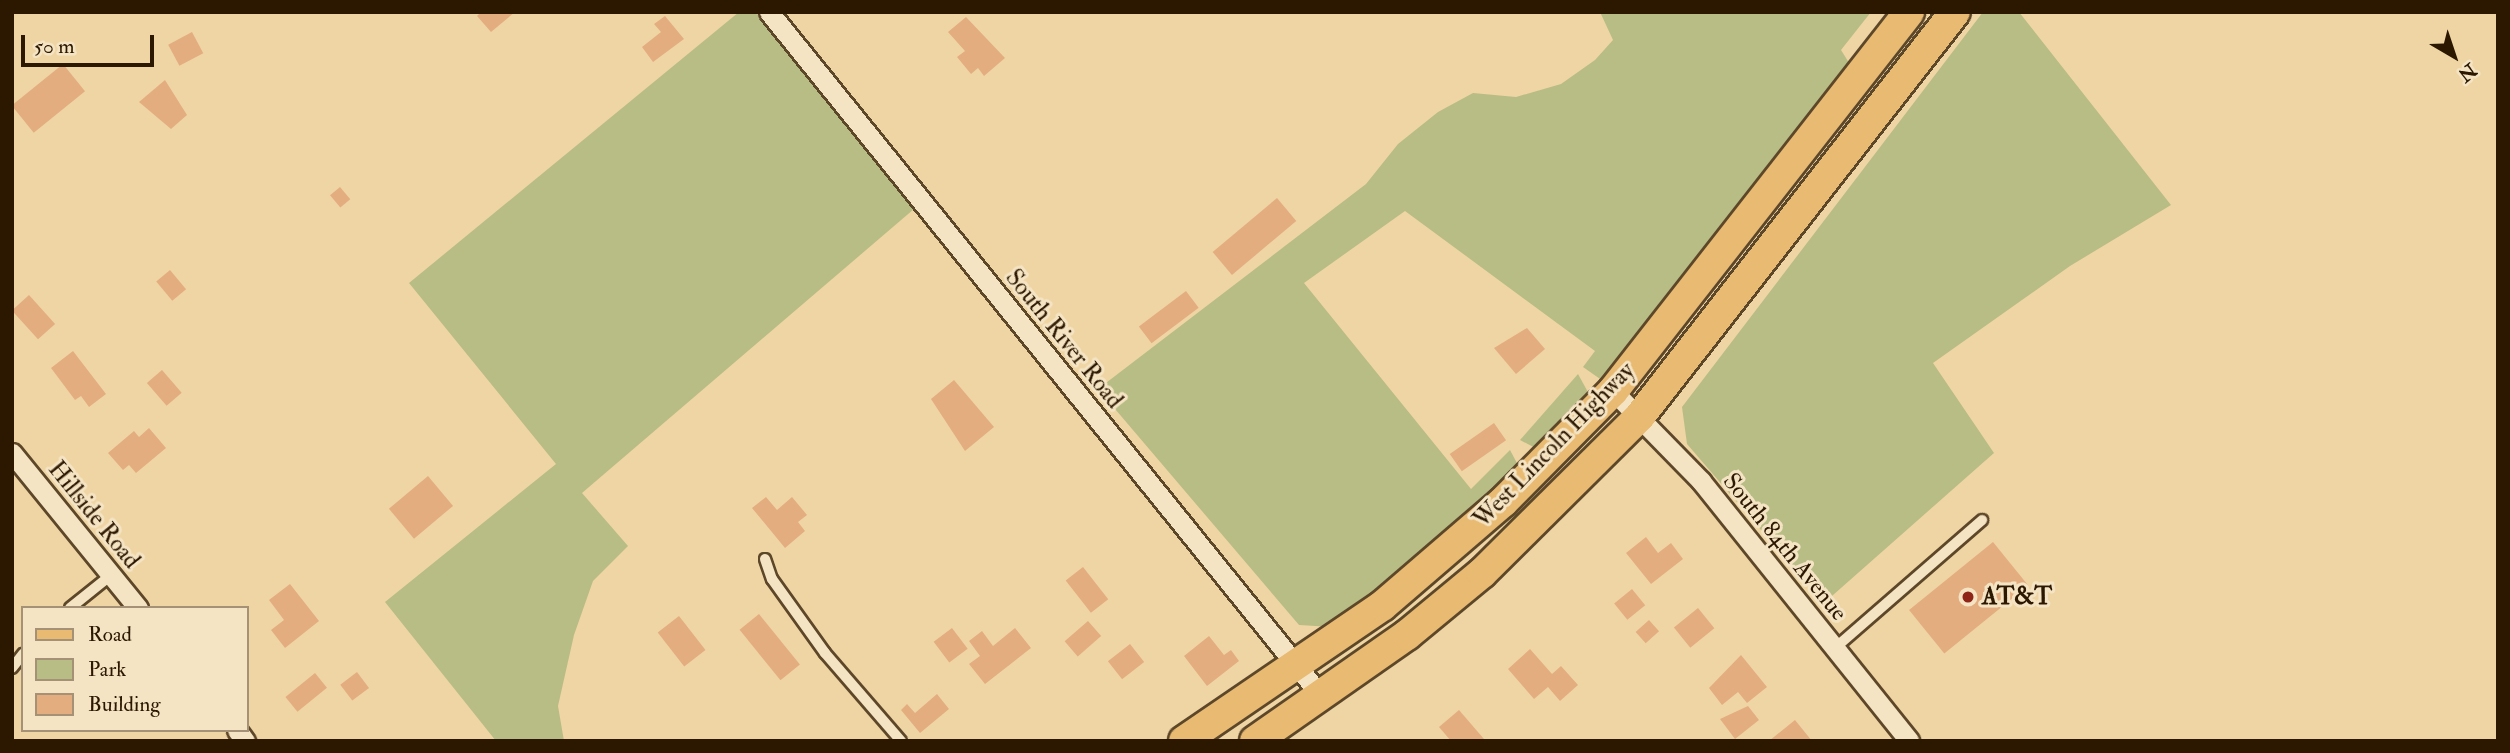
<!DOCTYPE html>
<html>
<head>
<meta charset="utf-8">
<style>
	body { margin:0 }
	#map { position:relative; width:2510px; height:753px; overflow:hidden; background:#efd5a4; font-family:"IM FELL Double Pica",serif }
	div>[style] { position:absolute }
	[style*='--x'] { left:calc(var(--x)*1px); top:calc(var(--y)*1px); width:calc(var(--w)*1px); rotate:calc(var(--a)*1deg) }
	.green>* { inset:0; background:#b8bd86 }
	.building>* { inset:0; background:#e4ad7f; transform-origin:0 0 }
	.roads { filter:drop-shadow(2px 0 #5d4729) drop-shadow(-2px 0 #5d4729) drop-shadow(0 2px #5d4729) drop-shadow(0 -2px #5d4729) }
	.lane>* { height:10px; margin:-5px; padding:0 5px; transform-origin:5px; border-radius:5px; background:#f5e4c4 }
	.street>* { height:19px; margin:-9.5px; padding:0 9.5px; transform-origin:9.5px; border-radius:9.5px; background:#f5e4c4 }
	.primary>* { height:30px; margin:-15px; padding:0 15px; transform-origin:15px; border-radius:15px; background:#e8ba72 }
	.dots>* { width:19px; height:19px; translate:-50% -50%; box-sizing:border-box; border:4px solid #f5e4c4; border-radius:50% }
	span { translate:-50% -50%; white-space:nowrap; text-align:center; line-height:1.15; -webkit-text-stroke:6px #f5e4c4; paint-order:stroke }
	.street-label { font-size:24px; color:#2c1800 }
	.poi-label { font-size:24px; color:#2c1800; font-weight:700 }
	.left { translate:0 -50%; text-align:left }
	.frame { position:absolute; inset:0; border:14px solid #2c1800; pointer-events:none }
	.legend { position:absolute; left:21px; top:606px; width:228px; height:126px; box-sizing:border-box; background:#f5e4c4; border:2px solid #a59276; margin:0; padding:9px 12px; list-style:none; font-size:21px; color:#2c1800 }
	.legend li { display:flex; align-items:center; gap:14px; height:35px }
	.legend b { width:35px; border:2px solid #a59276 }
	.north { position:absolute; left:2419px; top:21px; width:70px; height:70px; -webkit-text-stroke:5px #f5e4c4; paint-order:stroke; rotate:141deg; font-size:19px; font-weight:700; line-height:28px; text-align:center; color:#2c1800 }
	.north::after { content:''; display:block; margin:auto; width:24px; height:32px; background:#2c1800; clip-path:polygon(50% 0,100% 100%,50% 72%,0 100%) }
	.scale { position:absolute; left:21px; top:35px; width:133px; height:32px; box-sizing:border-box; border:4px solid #2c1800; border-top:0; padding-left:9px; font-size:21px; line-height:24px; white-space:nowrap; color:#2c1800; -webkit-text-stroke:5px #f5e4c4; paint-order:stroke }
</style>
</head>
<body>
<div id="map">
	<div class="green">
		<i style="clip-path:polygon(739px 12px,755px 12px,914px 209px,582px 493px,628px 546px,593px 581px,574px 635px,558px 706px,564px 741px,496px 741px,385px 602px,556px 464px,409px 283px)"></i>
		<i style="clip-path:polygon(1600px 12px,1871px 12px,1841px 50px,1851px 66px,1603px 381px,1583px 367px,1595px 351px,1405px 211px,1304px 283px,1471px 489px,1510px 450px,1518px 465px,1461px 526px,1332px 627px,1299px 625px,1098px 389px,1366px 184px,1398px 144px,1438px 112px,1473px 93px,1516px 97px,1561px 84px,1595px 60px,1613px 40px)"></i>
		<i style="clip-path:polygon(1983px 12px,2019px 12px,2171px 205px,2070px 266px,1933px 363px,1994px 453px,1824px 603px,1687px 444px,1682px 407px)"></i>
		<i style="clip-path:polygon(1578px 374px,1589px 394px,1539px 450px,1520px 440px)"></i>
	</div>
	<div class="building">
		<i style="clip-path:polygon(481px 12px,515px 12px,491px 32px,477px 16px)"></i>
		<i style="clip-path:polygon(665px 16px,684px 39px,653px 62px,642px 47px,661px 32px,654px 24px)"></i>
		<i style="clip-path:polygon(966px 17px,1005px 58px,984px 76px,978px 68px,971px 74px,957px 57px,965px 51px,948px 32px)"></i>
		<i style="left:192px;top:32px;width:24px;height:27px;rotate:62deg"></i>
		<i style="left:63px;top:64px;width:35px;height:66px;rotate:51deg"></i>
		<i style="clip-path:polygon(165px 80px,187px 115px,171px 129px,139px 102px)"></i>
		<i style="left:340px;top:187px;width:16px;height:13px;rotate:50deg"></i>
		<i style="left:1277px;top:198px;width:30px;height:84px;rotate:50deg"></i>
		<i style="left:170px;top:270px;width:25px;height:18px;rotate:50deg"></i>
		<i style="left:1186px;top:291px;width:21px;height:59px;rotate:53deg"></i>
		<i style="left:29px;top:295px;width:39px;height:23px;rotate:48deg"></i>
		<i style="clip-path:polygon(1527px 328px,1545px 349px,1516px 374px,1494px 348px)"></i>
		<i style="clip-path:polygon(73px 351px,106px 394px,89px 407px,81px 396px,75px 400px,51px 368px)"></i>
		<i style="left:162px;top:370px;width:30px;height:20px;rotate:49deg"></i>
		<i style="clip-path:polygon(954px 380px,994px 427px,965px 451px,931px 399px)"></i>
		<i style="left:1494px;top:423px;width:21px;height:54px;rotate:55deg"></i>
		<i style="clip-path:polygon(149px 428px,166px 448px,136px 473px,129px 465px,123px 470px,108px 453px,134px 431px,139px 437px)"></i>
		<i style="left:428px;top:476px;width:39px;height:51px;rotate:50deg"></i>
		<i style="clip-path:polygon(766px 497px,777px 510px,792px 497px,807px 515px,798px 522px,805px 531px,785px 548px,752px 508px)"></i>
		<i style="clip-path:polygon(1646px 537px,1658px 553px,1671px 543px,1683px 559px,1651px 584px,1626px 553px)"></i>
		<i style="left:1993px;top:542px;width:56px;height:108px;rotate:51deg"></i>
		<i style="left:1083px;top:567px;width:41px;height:22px;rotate:52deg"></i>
		<i style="clip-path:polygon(290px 584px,319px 621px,285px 648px,271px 630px,284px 620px,269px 600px)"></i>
		<i style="left:1632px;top:589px;width:21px;height:23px;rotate:51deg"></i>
		<i style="left:1698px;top:608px;width:26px;height:31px;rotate:51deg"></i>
		<i style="left:759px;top:614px;width:65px;height:25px;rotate:51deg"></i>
		<i style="left:679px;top:616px;width:43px;height:27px;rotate:52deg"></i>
		<i style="left:1649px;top:620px;width:15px;height:18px;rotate:48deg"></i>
		<i style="left:1088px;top:621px;width:20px;height:31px;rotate:49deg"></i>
		<i style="left:952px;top:628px;width:26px;height:23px;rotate:53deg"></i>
		<i style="clip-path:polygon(1015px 628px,1031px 648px,985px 684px,969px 664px,980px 656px,969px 641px,982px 631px,993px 646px)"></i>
		<i style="clip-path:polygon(1209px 636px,1224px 655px,1231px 650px,1239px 661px,1207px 686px,1184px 656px)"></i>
		<i style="left:1130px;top:644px;width:23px;height:28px;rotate:52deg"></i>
		<i style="clip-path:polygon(1530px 649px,1552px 674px,1561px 666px,1578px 685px,1560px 701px,1548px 687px,1534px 699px,1508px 669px)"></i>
		<i style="clip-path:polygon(1741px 655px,1767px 687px,1747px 703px,1738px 692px,1722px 705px,1709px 688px)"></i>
		<i style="left:357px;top:672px;width:20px;height:21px;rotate:53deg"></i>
		<i style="left:315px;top:673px;width:19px;height:38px;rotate:51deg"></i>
		<i style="clip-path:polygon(937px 694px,949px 709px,920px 733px,901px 710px,907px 704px,915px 713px)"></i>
		<i style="clip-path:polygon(1748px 706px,1759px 720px,1735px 739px,1720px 719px)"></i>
		<i style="clip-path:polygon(1459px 710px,1484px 739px,1482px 741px,1451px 741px,1439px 727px)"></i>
		<i style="clip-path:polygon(1795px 720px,1812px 741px,1769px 741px)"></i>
	</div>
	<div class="roads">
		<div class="lane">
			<i style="--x:765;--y:559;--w:21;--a:71"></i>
			<i style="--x:772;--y:579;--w:91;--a:54.4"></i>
			<i style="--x:825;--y:653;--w:116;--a:49.2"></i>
			<i style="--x:70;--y:608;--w:53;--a:-38.8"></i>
			<i style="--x:1835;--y:648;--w:195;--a:-41"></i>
			<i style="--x:12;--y:668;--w:18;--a:-52"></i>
		</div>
		<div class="street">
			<i style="--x:769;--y:12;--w:880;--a:51.09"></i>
			<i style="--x:1613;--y:391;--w:126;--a:45.6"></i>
			<i style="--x:1701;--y:481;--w:333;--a:51.3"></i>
			<i style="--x:12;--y:453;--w:200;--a:50.9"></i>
			<i style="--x:237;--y:730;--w:14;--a:54"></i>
		</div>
		<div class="primary">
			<i style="--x:1184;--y:741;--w:240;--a:-34.3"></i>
			<i style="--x:1382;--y:606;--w:160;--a:-40.7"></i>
			<i style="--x:1503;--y:502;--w:156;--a:-45.3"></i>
			<i style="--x:1613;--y:391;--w:481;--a:-52"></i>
			<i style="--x:1255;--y:741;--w:185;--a:-34.9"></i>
			<i style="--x:1407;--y:635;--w:97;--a:-39.6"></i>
			<i style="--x:1482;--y:573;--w:223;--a:-44.8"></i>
			<i style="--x:1640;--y:416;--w:512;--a:-52.06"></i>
		</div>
	</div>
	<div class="dots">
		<i style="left:1968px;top:597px;background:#8f2418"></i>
	</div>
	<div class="street-label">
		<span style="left:1064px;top:339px;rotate:51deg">South River Road</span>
		<span style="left:1554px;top:445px;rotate:-46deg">West Lincoln Highway</span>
		<span style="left:94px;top:515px;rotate:51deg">Hillside Road</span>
		<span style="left:1785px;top:547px;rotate:51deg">South 84th Avenue</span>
	</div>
	<div class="poi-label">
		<span class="left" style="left:1982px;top:597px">AT&amp;T</span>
	</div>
	<div class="frame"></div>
	<ul class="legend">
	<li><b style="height:9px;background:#e8ba72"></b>Road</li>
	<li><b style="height:19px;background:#b8bd86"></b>Park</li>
	<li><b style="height:19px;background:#e4ad7f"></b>Building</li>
	</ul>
	<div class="north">N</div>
	<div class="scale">50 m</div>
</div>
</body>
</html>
